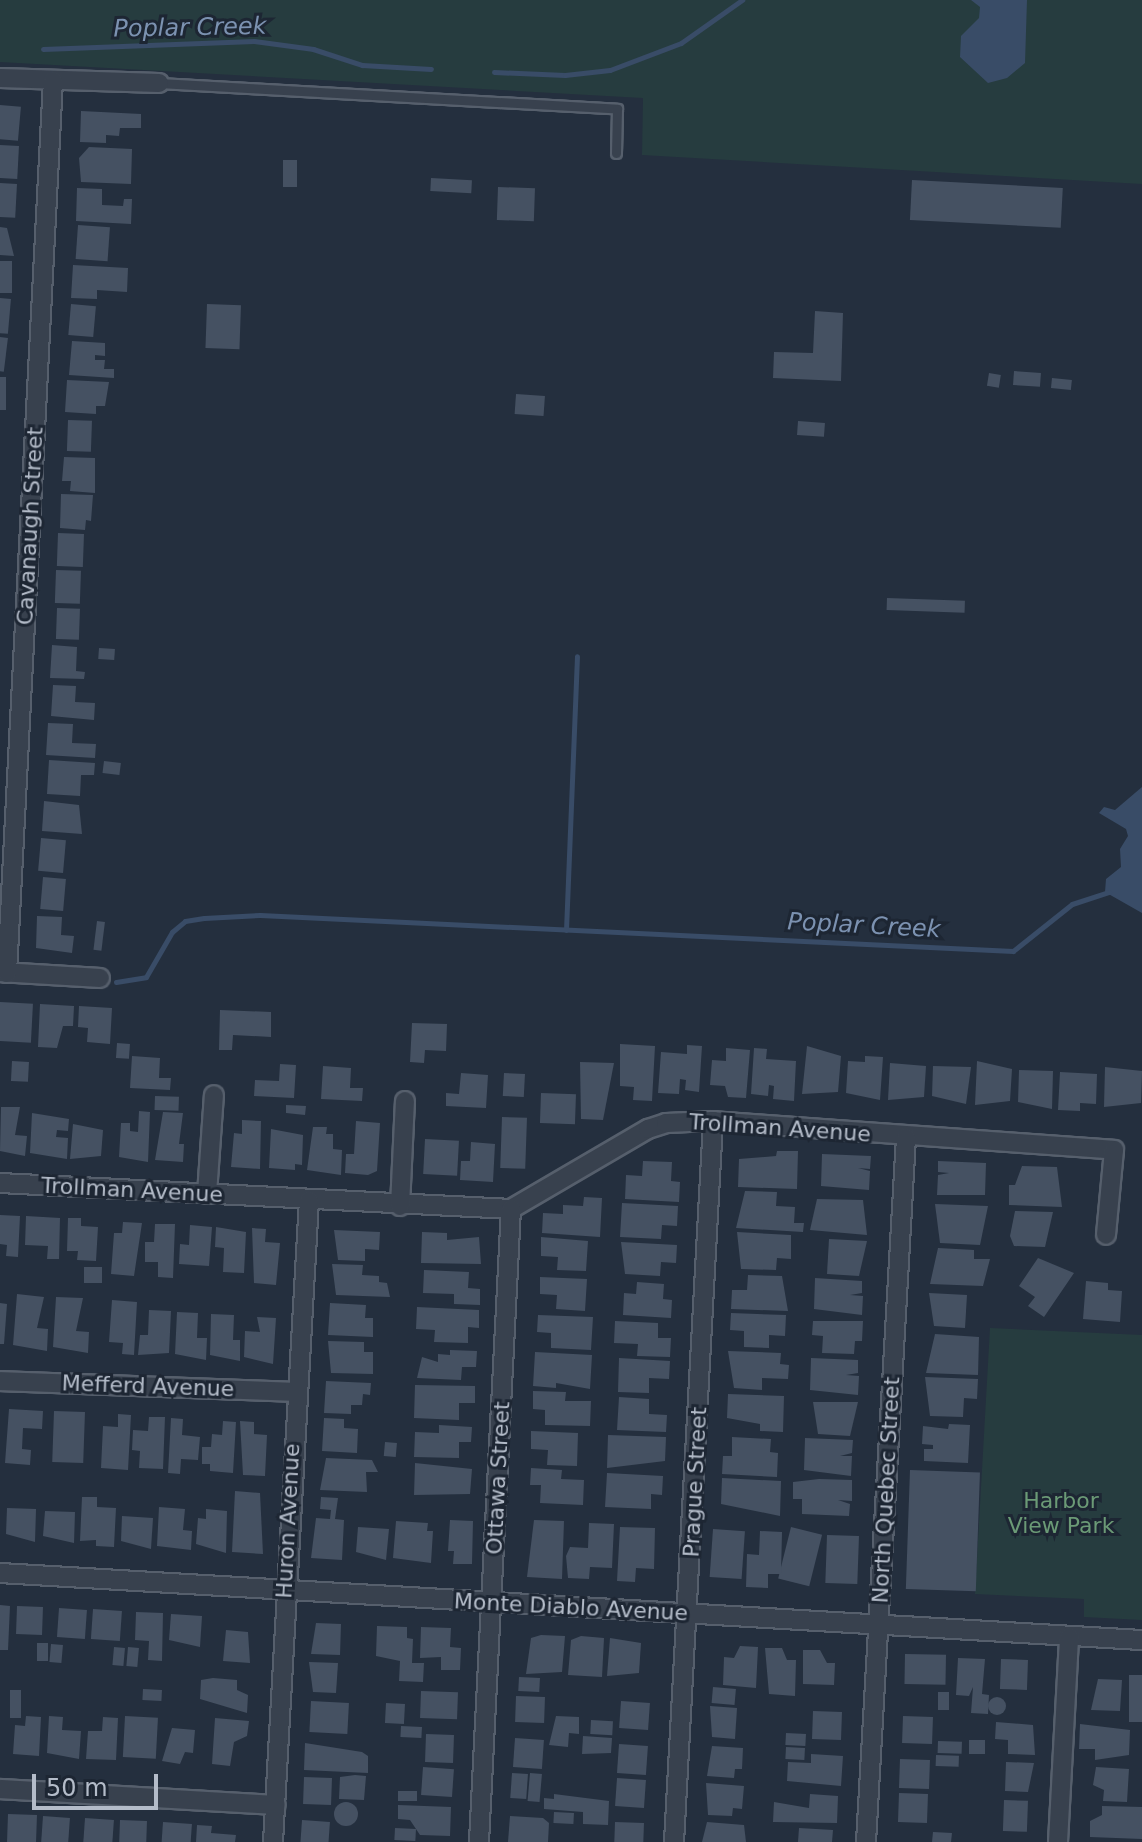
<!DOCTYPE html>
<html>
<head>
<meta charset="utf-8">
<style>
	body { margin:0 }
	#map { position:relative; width:1142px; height:1842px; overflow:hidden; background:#242f3e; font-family:"DejaVu Sans",sans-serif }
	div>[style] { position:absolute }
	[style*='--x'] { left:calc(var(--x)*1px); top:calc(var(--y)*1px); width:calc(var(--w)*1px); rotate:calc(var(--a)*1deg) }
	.green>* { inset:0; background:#263c3f }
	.water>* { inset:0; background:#394c67 }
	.stream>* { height:5px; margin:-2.5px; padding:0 2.5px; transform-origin:2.5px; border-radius:2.5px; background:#394c67 }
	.building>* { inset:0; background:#455162; transform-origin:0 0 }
	.round { border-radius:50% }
	.roads { filter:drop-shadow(2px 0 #565f6c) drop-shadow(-2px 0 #565f6c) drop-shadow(0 2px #565f6c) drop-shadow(0 -2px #565f6c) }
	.lane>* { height:9px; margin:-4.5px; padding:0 4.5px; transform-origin:4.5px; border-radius:4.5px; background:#38414e }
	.street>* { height:18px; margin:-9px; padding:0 9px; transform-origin:9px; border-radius:9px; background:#38414e }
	span { translate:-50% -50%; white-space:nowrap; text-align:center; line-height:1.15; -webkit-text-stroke:6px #1d2633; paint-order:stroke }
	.street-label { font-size:22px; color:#b4bcc9 }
	.park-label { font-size:22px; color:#6b9a76 }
	.water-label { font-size:24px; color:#7c92b1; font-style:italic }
	.scale { position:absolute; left:32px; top:1774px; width:126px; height:36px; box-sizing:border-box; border:4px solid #b4bcc9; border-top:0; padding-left:10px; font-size:24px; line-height:28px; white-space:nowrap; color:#b4bcc9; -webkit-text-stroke:6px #1d2633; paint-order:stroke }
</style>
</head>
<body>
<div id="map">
	<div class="green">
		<i style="clip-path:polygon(0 0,1142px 0,1142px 184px,642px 155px,643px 98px,0 62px)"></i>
		<i style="clip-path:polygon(990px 1328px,1142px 1335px,1142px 1620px,1084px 1617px,1084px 1599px,975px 1594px)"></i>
	</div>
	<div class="water">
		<i style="clip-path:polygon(971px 0,1027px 0,1025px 63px,1007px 78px,988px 83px,960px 57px,961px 36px,979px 18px,980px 7px)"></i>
		<i style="clip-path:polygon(1142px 787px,1142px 913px,1105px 892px,1106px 879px,1121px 867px,1120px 849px,1128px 836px,1126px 829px,1099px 813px,1104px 807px,1115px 810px)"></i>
	</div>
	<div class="stream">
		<i style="--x:43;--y:49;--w:211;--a:-2.2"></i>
		<i style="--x:254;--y:41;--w:60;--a:7.7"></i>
		<i style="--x:313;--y:49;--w:52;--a:18.1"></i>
		<i style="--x:362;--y:65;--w:69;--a:3.3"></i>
		<i style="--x:494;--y:72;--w:71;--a:2.4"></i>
		<i style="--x:565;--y:75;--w:45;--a:-6.3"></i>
		<i style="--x:610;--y:70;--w:76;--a:-20.8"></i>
		<i style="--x:681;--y:43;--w:75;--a:-35.2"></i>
		<i style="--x:566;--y:930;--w:274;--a:-87.7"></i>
		<i style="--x:116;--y:982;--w:30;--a:-9"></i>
		<i style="--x:146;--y:977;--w:52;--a:-60"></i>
		<i style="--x:172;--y:932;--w:17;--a:-40"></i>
		<i style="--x:185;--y:921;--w:19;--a:-9"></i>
		<i style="--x:204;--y:918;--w:56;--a:-3.1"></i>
		<i style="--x:260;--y:915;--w:754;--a:2.74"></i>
		<i style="--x:1013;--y:951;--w:75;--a:-38.5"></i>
		<i style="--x:1072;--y:904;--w:39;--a:-18"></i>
	</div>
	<div class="building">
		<i style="left:0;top:105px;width:21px;height:34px;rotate:5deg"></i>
		<i style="clip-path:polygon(81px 111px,141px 114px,141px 128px,120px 128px,119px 136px,106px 135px,106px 143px,80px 142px)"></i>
		<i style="left:0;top:145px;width:19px;height:33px;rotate:3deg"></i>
		<i style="clip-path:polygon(89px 147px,132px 149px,131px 184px,81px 182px,79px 158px)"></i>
		<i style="left:283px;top:160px;width:14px;height:27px"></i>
		<i style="left:431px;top:178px;width:41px;height:13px;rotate:3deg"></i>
		<i style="left:912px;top:180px;width:151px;height:40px;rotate:3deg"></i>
		<i style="left:0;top:183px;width:17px;height:34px;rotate:3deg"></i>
		<i style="left:498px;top:187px;width:37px;height:33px;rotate:2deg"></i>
		<i style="clip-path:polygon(77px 188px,102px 189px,102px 205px,123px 206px,124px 199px,132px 199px,131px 224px,76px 221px)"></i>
		<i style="left:78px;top:225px;width:32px;height:34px;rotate:4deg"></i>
		<i style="clip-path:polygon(0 227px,7px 228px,14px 256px,0 255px)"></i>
		<i style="left:0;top:261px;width:12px;height:32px"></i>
		<i style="clip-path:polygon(73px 265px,128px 268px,127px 292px,97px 290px,97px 299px,71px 298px)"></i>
		<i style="left:0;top:298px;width:11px;height:35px;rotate:5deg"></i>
		<i style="left:71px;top:304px;width:25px;height:31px;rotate:5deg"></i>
		<i style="left:207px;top:304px;width:34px;height:44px;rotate:2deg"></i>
		<i style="clip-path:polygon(815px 311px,843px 313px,841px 381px,773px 378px,774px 352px,813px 353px)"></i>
		<i style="left:0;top:337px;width:8px;height:34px;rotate:7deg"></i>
		<i style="clip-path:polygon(72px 341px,105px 343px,105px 356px,95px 355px,95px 360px,105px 360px,104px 369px,114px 369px,114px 378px,69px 375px)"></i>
		<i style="left:1014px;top:371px;width:27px;height:14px;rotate:4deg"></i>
		<i style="left:989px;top:373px;width:12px;height:13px;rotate:9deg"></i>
		<i style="left:0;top:377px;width:6px;height:33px"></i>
		<i style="left:1052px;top:378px;width:20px;height:10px;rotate:6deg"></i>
		<i style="clip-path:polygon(67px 380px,109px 382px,105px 406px,96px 406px,96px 414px,65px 412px)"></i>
		<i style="left:516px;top:394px;width:29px;height:20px;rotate:4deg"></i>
		<i style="left:68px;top:420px;width:24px;height:31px;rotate:2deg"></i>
		<i style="left:798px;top:421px;width:27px;height:14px;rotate:4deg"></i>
		<i style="clip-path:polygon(64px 457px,95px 458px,95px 493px,70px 491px,71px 481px,62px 481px)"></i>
		<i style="clip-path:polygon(61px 494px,93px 495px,91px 521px,86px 520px,85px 530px,60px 528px)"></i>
		<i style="left:58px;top:533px;width:26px;height:33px;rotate:2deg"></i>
		<i style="left:56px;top:570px;width:25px;height:33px;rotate:2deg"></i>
		<i style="left:887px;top:598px;width:78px;height:12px;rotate:2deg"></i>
		<i style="left:57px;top:608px;width:23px;height:31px;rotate:2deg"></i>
		<i style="clip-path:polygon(52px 645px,77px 647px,76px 671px,85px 672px,84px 679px,50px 678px)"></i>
		<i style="left:99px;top:648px;width:16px;height:11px;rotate:4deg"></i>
		<i style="clip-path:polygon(53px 685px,76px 686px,75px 702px,95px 703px,94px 720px,51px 716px)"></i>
		<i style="clip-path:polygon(48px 723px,73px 724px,72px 743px,96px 744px,95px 758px,46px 755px)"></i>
		<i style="clip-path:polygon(49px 760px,95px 763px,94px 775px,81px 775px,80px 796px,47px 794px)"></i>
		<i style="left:104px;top:761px;width:17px;height:12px;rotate:7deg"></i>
		<i style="clip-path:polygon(44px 801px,79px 805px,82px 834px,42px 831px)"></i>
		<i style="left:41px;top:838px;width:25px;height:33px;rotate:5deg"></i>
		<i style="left:43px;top:877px;width:23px;height:32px;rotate:5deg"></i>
		<i style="clip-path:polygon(37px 916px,62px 917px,61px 935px,74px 936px,72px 953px,36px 948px)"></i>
		<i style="left:97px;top:921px;width:8px;height:29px;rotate:7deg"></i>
		<i style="left:0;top:1002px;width:33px;height:39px;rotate:3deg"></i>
		<i style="clip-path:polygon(40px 1004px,74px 1006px,73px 1026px,63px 1026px,57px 1048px,38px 1047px)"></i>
		<i style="clip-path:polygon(79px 1006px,112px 1008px,110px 1044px,87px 1042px,88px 1028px,78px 1027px)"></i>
		<i style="clip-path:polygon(220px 1010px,271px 1012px,271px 1037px,233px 1035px,232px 1050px,219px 1050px)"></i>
		<i style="clip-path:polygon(412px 1023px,447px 1024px,446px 1051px,425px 1050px,424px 1063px,410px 1062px)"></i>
		<i style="left:117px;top:1043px;width:13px;height:15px;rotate:4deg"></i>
		<i style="clip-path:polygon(620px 1044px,655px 1046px,652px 1101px,633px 1100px,634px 1087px,620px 1086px)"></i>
		<i style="clip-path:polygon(687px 1045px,702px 1046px,699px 1092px,685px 1090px,686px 1080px,680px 1079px,679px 1094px,658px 1093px,661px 1052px,687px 1054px)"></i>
		<i style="clip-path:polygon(807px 1046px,841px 1056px,838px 1092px,802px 1094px)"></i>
		<i style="clip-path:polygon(726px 1048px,750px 1050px,746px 1098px,728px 1097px,725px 1086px,710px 1085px,712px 1060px,726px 1061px)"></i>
		<i style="clip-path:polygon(754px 1048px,767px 1049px,766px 1059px,796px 1061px,794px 1101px,773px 1099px,774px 1086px,769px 1085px,768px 1096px,751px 1094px)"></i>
		<i style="clip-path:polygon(132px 1056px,160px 1058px,159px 1078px,171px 1078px,170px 1090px,130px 1088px)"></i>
		<i style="clip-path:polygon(865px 1056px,883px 1057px,880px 1100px,846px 1093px,848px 1061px,865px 1062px)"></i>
		<i style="left:12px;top:1061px;width:17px;height:20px;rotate:3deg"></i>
		<i style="clip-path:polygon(977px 1061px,1012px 1069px,1010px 1101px,975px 1105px)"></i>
		<i style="clip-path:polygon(580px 1062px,614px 1063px,603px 1120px,581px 1119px)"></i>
		<i style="clip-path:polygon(890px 1063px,926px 1066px,924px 1097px,888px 1100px)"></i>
		<i style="clip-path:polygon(280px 1064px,296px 1065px,294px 1098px,254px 1096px,255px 1080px,279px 1081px)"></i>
		<i style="clip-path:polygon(323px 1066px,351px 1068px,350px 1088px,363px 1088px,362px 1101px,321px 1099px)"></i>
		<i style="clip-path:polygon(933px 1066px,971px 1067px,966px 1104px,932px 1096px)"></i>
		<i style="clip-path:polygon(1105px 1067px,1142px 1071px,1141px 1103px,1104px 1107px)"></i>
		<i style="clip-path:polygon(1019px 1070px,1053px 1071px,1052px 1109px,1018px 1102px)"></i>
		<i style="clip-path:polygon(1060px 1072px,1097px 1074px,1096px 1104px,1080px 1103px,1080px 1111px,1058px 1110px)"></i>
		<i style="clip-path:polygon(461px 1073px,488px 1075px,486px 1108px,446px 1106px,446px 1093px,459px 1094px)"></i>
		<i style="left:504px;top:1073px;width:21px;height:23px;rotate:3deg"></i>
		<i style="left:541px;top:1093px;width:35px;height:30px;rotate:2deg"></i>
		<i style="left:155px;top:1096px;width:24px;height:14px;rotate:2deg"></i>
		<i style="clip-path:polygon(286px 1105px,306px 1106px,305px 1115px,286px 1113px)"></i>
		<i style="clip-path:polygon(1px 1107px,20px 1107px,15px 1135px,27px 1136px,25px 1156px,0 1151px)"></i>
		<i style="clip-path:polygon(139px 1111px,150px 1112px,148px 1162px,119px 1157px,121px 1123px,130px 1123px,130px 1131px,138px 1132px)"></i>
		<i style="clip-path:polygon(163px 1112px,183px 1113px,179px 1144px,184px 1144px,183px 1162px,155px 1160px)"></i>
		<i style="clip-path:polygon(32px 1113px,69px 1119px,68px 1131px,57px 1130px,56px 1137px,68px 1138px,67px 1159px,30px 1153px)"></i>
		<i style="left:502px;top:1117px;width:25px;height:51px;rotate:2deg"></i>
		<i style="clip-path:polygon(242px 1120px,261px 1121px,260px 1169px,231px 1167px,234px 1133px,242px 1134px)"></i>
		<i style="clip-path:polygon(356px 1121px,380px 1123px,377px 1171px,368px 1175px,345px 1173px,346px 1154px,354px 1154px)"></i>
		<i style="clip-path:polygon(73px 1124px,103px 1130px,101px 1156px,70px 1159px)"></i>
		<i style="clip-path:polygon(313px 1127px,327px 1127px,326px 1134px,333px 1134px,333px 1149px,342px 1150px,341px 1175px,307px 1170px)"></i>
		<i style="clip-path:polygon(271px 1129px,303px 1135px,302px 1165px,295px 1164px,295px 1170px,269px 1168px)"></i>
		<i style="left:425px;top:1139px;width:34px;height:35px;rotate:3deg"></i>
		<i style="clip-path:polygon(471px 1142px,495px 1144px,493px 1182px,460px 1180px,461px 1161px,470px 1161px)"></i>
		<i style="clip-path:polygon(777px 1151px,798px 1151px,797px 1189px,738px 1187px,739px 1159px,776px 1156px)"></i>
		<i style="clip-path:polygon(822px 1154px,871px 1156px,870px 1169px,858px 1168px,870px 1171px,869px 1190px,821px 1186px)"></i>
		<i style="clip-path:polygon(643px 1161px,672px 1162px,671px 1181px,680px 1182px,679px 1202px,625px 1199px,626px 1175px,642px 1176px)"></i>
		<i style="clip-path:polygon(938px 1161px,986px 1163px,985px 1195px,937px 1195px,938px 1175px,949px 1173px,938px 1172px)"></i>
		<i style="clip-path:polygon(1022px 1166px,1057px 1167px,1062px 1207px,1009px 1205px,1009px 1185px,1015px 1185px)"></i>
		<i style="clip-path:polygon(745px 1191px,777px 1192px,776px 1206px,795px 1207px,794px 1223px,804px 1223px,803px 1232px,736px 1228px)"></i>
		<i style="clip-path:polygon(584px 1197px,602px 1198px,600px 1237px,542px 1233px,543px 1213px,563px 1214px,563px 1205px,583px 1206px)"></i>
		<i style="clip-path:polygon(817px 1199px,863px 1200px,867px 1235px,810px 1230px)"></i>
		<i style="clip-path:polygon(622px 1203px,678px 1206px,677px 1226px,662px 1225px,661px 1239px,620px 1237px)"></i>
		<i style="clip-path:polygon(935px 1204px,988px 1206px,980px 1245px,940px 1243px)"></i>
		<i style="clip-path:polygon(1015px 1211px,1053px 1212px,1045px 1247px,1014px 1246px,1010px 1236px)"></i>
		<i style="clip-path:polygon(0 1215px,20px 1216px,18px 1257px,6px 1256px,7px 1245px,0 1244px)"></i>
		<i style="clip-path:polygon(26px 1216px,60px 1218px,59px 1259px,47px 1259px,48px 1246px,25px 1245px)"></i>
		<i style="clip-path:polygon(68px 1218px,81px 1218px,81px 1226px,98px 1227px,96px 1261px,77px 1260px,78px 1251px,67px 1251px)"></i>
		<i style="clip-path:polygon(123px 1222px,142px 1223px,134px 1276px,111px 1274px,114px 1233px,122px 1233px)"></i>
		<i style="clip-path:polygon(155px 1224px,175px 1224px,173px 1278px,158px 1277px,158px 1262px,145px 1262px,145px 1242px,154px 1242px)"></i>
		<i style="clip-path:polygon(190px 1225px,212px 1227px,209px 1266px,179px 1264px,180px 1244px,189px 1245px)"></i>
		<i style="clip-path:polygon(216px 1227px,246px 1232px,244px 1273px,223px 1272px,224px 1248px,215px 1247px)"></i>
		<i style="clip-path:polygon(252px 1228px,266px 1229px,265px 1242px,280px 1243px,276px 1285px,254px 1283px)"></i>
		<i style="clip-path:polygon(334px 1230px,380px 1232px,379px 1250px,365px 1249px,365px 1261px,338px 1260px)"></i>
		<i style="clip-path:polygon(422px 1232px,447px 1233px,447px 1240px,479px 1237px,481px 1264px,421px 1263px)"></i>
		<i style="clip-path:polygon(737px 1232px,791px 1235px,791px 1259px,777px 1258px,776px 1270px,741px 1269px)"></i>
		<i style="clip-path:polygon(541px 1237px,588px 1241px,586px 1271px,557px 1270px,558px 1257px,541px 1256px)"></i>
		<i style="clip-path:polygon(829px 1239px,867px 1241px,859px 1276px,827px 1274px)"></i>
		<i style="clip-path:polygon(621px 1242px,677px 1245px,676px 1263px,661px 1262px,660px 1276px,625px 1274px)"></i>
		<i style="clip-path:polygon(938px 1248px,974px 1250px,974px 1259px,990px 1259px,983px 1286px,930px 1284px)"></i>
		<i style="clip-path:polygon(1038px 1258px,1074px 1273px,1044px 1317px,1028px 1306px,1035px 1297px,1019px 1286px)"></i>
		<i style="clip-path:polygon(332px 1264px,363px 1265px,362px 1275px,379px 1276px,379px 1282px,387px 1283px,390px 1297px,336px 1295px)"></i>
		<i style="left:84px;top:1267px;width:18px;height:16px"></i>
		<i style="clip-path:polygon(424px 1270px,469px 1272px,468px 1288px,480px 1289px,480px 1305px,454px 1304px,454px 1294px,423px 1293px)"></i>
		<i style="clip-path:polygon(748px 1275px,782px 1276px,788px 1311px,731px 1309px,732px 1290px,747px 1290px)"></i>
		<i style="clip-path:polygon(540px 1277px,587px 1279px,585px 1311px,556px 1309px,557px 1295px,540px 1294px)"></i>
		<i style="clip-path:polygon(815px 1278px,862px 1281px,862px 1293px,850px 1295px,863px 1296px,862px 1315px,814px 1309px)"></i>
		<i style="clip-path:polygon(1086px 1281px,1108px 1283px,1108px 1290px,1122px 1291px,1120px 1322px,1083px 1319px)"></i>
		<i style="clip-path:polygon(637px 1282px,664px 1284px,663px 1299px,672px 1300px,671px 1318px,623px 1315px,624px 1293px,636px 1294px)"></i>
		<i style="clip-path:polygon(929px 1293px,967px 1295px,965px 1328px,934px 1326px)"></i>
		<i style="clip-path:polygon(17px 1294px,44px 1297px,37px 1328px,48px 1329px,47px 1351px,13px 1345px)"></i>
		<i style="clip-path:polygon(56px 1297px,83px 1298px,76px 1331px,89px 1332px,88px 1353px,53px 1347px)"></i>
		<i style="clip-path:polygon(112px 1300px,137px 1302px,134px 1355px,122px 1354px,123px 1343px,109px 1342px)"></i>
		<i style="clip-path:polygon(0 1303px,7px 1304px,4px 1344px,0 1344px)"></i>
		<i style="clip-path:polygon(330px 1303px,366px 1305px,365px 1318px,373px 1318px,373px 1337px,328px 1335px)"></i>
		<i style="clip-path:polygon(417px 1307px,479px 1310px,479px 1328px,468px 1327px,468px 1343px,434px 1342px,435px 1330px,416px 1329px)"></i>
		<i style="clip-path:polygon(149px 1310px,171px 1311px,169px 1353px,138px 1355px,140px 1335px,148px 1335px)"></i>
		<i style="clip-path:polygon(177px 1312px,198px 1313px,197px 1338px,207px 1338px,206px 1360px,175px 1354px)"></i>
		<i style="clip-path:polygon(731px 1313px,786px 1315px,785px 1336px,769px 1335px,769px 1348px,744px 1347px,744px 1331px,730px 1330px)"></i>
		<i style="clip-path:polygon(211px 1314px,234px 1315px,233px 1340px,240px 1340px,240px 1361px,210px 1355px)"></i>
		<i style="clip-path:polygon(538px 1315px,593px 1317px,591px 1350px,551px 1348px,551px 1333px,537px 1332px)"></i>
		<i style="clip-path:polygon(257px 1317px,276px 1318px,273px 1364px,244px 1357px,245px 1331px,260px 1332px)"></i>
		<i style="clip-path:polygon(615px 1321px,658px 1323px,658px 1338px,671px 1338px,670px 1357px,637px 1356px,638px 1344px,614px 1343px)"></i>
		<i style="clip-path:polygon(813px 1321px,863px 1321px,862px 1341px,855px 1341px,854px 1354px,822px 1353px,823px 1336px,812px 1335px)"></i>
		<i style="clip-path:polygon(935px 1334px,979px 1337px,978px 1375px,926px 1373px)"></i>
		<i style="clip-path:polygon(328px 1341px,364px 1342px,364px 1352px,373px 1352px,373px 1374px,331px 1373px)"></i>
		<i style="clip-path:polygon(450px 1350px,477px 1351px,476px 1367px,462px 1367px,461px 1380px,417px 1378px,422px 1357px,438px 1362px,438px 1354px,450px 1355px)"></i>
		<i style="clip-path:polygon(728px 1351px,781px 1353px,780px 1364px,789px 1365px,788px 1379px,762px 1378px,762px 1390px,734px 1388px)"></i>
		<i style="clip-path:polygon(535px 1352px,592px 1355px,590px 1389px,556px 1383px,556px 1388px,533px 1386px)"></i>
		<i style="clip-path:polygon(619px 1358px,670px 1361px,669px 1379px,649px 1378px,649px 1393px,618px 1392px)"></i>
		<i style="clip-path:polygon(811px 1358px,858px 1360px,858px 1373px,846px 1375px,859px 1376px,858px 1395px,810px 1390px)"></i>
		<i style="clip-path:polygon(925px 1377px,978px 1379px,977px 1399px,964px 1398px,963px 1417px,930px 1416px)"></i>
		<i style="clip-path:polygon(326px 1381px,371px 1383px,370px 1395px,363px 1394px,362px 1405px,351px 1405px,351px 1414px,324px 1413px)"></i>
		<i style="clip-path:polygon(415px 1385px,475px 1386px,475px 1403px,459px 1403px,459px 1420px,414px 1418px)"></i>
		<i style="clip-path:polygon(533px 1391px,566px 1392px,565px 1401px,591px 1401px,590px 1426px,545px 1425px,545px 1410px,533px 1409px)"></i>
		<i style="clip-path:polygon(728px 1394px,784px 1396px,783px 1432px,760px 1431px,760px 1424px,727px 1418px)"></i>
		<i style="clip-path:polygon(619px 1397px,649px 1399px,649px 1414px,667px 1415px,666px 1432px,617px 1430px)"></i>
		<i style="clip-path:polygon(813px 1402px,858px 1402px,850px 1436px,818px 1434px)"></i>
		<i style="clip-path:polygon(9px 1409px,43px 1411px,42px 1429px,23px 1428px,22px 1449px,31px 1450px,30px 1465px,5px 1463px)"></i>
		<i style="left:54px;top:1411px;width:31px;height:51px;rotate:2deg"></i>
		<i style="clip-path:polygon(118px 1414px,131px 1415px,128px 1470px,101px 1468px,103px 1426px,118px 1427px)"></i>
		<i style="clip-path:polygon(149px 1417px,165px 1417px,163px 1469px,139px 1468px,140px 1451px,132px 1450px,133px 1430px,148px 1431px)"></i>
		<i style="clip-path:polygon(171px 1418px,183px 1419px,182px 1435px,200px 1437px,198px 1460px,181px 1459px,180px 1474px,168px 1473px)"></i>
		<i style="clip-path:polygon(324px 1418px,344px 1419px,344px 1428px,358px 1429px,357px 1453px,322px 1451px)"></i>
		<i style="clip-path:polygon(223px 1421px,236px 1422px,233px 1473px,210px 1471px,210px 1464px,202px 1464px,202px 1447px,211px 1447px,212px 1434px,222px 1435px)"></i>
		<i style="clip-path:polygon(240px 1421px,254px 1422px,254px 1434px,267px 1435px,265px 1476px,243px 1475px)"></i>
		<i style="clip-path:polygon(949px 1424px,970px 1425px,968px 1463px,924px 1461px,924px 1449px,933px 1449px,933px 1445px,922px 1444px,923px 1426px,948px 1429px)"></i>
		<i style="clip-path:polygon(439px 1425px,472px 1427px,471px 1442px,459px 1442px,459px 1458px,414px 1457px,415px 1432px,439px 1433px)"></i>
		<i style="clip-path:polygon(531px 1431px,578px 1433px,577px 1466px,547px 1465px,548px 1450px,531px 1449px)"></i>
		<i style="clip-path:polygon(608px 1435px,666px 1437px,665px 1461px,607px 1468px)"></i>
		<i style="clip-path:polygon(732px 1437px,771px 1439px,770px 1452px,778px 1453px,777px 1477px,722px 1474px,723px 1456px,732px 1456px)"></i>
		<i style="clip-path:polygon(805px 1438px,853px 1440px,852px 1453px,840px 1456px,852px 1456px,851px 1476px,804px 1470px)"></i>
		<i style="left:385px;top:1442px;width:12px;height:14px;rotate:5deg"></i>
		<i style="clip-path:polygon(326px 1458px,372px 1460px,378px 1472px,366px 1472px,367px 1492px,320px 1490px)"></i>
		<i style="clip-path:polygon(415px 1463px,472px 1469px,470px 1494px,414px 1495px)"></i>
		<i style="clip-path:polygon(531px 1468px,562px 1470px,561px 1479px,584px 1480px,583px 1505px,540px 1503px,541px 1485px,530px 1485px)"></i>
		<i style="left:910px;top:1470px;width:70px;height:119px;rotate:2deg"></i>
		<i style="clip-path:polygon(607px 1473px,663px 1476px,662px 1495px,651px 1494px,651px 1509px,605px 1507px)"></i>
		<i style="clip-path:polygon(722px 1478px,781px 1481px,780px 1516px,721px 1504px)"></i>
		<i style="clip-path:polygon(819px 1479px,852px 1480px,852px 1501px,838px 1500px,850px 1504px,849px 1516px,802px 1514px,802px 1499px,793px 1499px,793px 1482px)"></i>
		<i style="clip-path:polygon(235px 1491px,260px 1493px,263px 1554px,232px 1552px)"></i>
		<i style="clip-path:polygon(82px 1497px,97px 1497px,97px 1507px,116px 1508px,114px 1547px,96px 1546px,96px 1540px,80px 1541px)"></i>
		<i style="clip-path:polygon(321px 1497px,338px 1498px,335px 1519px,344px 1520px,342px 1560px,311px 1558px,316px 1518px,330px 1519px,331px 1510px,320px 1509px)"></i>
		<i style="clip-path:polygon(159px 1507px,185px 1509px,183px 1530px,192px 1531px,191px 1550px,157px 1546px)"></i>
		<i style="clip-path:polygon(7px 1508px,36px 1509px,35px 1542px,6px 1534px)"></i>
		<i style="clip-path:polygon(206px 1509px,227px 1511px,226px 1553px,196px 1544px,198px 1518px,206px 1519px)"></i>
		<i style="clip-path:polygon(45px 1511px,75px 1512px,74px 1543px,43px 1536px)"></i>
		<i style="clip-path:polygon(122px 1516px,153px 1518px,151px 1549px,121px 1541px)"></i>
		<i style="clip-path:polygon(450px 1520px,473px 1521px,472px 1564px,453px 1564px,454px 1551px,448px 1551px)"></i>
		<i style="clip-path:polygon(534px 1520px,564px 1521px,562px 1579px,527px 1577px)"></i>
		<i style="clip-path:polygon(396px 1521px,428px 1523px,427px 1531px,433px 1531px,431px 1563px,393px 1558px)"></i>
		<i style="clip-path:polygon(589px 1523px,614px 1524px,612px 1568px,590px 1567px,589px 1579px,568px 1578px,566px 1556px,570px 1547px,588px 1548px)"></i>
		<i style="clip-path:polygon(358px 1527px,389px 1529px,386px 1560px,356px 1552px)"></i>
		<i style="clip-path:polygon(620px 1527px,655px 1528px,654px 1569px,636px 1568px,635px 1582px,617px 1581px)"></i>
		<i style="left:791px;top:1527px;width:32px;height:53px;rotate:14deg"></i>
		<i style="left:713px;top:1529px;width:32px;height:48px;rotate:4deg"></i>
		<i style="clip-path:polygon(760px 1531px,782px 1532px,781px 1574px,768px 1574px,768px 1588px,746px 1587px,747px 1554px,759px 1555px)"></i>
		<i style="left:827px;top:1535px;width:32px;height:48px;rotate:2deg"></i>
		<i style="clip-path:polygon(0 1605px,10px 1606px,8px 1650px,0 1650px)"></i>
		<i style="left:17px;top:1606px;width:26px;height:28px;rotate:2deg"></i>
		<i style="left:59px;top:1608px;width:28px;height:29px;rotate:4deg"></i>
		<i style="left:93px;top:1609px;width:29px;height:30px;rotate:4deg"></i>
		<i style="clip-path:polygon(136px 1612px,163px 1613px,162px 1661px,148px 1660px,149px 1641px,135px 1640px)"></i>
		<i style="clip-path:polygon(171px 1614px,202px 1616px,200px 1647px,169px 1640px)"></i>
		<i style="clip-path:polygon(316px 1623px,341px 1624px,340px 1655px,311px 1654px)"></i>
		<i style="clip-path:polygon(377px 1626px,407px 1627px,407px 1638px,413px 1639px,412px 1663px,424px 1663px,423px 1682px,399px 1681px,400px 1661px,376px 1656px)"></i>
		<i style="clip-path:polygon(421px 1627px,451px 1628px,450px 1647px,461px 1648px,460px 1670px,441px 1670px,441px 1657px,420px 1658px)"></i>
		<i style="clip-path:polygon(226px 1630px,248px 1632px,250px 1663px,223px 1661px)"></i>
		<i style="clip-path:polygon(541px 1635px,565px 1636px,562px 1672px,526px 1674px,531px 1638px)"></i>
		<i style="clip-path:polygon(581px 1636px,604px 1638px,602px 1677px,568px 1675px,571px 1640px)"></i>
		<i style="clip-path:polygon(610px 1638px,641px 1643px,639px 1673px,607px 1676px)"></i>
		<i style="left:37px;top:1643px;width:11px;height:18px"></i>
		<i style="left:51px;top:1644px;width:12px;height:18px;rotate:5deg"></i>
		<i style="clip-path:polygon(740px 1646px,758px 1647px,756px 1688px,723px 1685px,724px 1657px,734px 1658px)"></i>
		<i style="left:114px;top:1647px;width:11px;height:18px;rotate:5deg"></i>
		<i style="left:128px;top:1647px;width:11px;height:19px;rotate:5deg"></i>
		<i style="clip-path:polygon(765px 1648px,782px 1648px,787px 1660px,796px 1660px,795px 1696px,769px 1694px)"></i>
		<i style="clip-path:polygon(803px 1650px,820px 1650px,827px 1663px,835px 1663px,834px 1685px,803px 1684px)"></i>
		<i style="left:905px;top:1654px;width:41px;height:30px;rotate:1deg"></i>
		<i style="clip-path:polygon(958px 1658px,985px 1659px,982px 1694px,989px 1695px,988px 1714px,971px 1713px,973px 1687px,969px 1696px,956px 1695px)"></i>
		<i style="left:1001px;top:1659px;width:27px;height:30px;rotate:2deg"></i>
		<i style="clip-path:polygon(309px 1662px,338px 1663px,336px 1693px,313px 1692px)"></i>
		<i style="left:1129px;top:1675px;width:13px;height:47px"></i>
		<i style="left:519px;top:1677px;width:21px;height:14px;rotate:3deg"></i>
		<i style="clip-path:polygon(213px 1678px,237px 1680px,237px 1690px,248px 1695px,247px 1713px,200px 1699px,201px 1680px)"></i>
		<i style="clip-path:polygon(1098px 1679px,1122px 1680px,1120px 1711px,1091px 1710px)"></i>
		<i style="left:713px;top:1687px;width:23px;height:16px;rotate:5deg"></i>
		<i style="left:143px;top:1689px;width:19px;height:11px;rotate:3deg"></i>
		<i style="left:10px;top:1690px;width:11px;height:28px"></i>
		<i style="left:421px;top:1691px;width:37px;height:27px;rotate:2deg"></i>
		<i style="left:938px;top:1692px;width:11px;height:18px"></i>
		<i style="left:516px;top:1696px;width:29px;height:26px;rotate:2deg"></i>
		<i class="round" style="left:988px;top:1697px;width:18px;height:18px"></i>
		<i style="left:311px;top:1701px;width:38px;height:31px;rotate:3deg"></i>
		<i style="left:621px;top:1701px;width:29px;height:27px;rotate:4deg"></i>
		<i style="left:386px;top:1703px;width:19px;height:20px;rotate:3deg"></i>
		<i style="clip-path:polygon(710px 1706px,737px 1708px,735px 1739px,712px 1737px)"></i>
		<i style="left:813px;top:1711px;width:29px;height:28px;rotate:2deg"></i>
		<i style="clip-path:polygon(26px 1716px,41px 1717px,39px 1756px,13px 1754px,15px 1725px,25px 1726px)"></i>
		<i style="clip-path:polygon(49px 1716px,63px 1717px,62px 1730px,81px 1731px,79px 1759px,47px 1753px)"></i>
		<i style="left:125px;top:1716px;width:33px;height:41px;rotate:3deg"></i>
		<i style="clip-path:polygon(556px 1716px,579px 1717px,579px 1734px,569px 1733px,568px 1747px,549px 1745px)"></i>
		<i style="left:903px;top:1716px;width:30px;height:27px;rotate:2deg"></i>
		<i style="clip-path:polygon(103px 1717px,118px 1718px,116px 1760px,86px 1759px,88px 1731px,102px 1731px)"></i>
		<i style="clip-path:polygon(215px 1718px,249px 1721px,247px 1736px,234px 1742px,230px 1766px,212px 1764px)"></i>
		<i style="left:591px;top:1720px;width:22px;height:14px;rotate:3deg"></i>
		<i style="clip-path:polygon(996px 1722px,1033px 1725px,1035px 1755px,1008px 1754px,1008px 1740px,995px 1739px)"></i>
		<i style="clip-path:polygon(1080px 1724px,1130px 1730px,1129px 1755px,1095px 1760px,1095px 1749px,1079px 1749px)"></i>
		<i style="left:401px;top:1726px;width:21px;height:11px;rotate:3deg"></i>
		<i style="clip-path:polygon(172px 1728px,195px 1730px,193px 1753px,185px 1752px,180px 1764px,162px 1761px)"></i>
		<i style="left:786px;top:1733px;width:20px;height:12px;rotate:3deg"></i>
		<i style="left:426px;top:1734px;width:28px;height:28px;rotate:2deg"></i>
		<i style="clip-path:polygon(583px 1736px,612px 1738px,611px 1753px,582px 1754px)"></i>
		<i style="left:515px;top:1738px;width:29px;height:29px;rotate:4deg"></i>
		<i style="left:969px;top:1740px;width:16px;height:14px"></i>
		<i style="left:938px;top:1741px;width:24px;height:12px;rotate:2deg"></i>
		<i style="clip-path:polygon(305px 1743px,362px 1752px,368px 1756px,368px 1773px,304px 1770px)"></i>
		<i style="left:619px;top:1744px;width:29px;height:29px;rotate:4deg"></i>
		<i style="clip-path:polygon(712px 1746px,743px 1748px,742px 1769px,735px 1769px,734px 1778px,707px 1776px)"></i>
		<i style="left:786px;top:1747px;width:19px;height:12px;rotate:3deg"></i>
		<i style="clip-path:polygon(811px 1754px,843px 1756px,841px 1786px,787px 1781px,788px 1762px,811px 1763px)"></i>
		<i style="left:936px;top:1755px;width:23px;height:11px;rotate:2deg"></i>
		<i style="left:900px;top:1759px;width:30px;height:29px;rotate:2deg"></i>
		<i style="clip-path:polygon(1006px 1762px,1034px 1763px,1028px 1792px,1005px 1791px)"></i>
		<i style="left:423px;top:1767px;width:31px;height:28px;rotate:4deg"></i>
		<i style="clip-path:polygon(1096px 1767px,1129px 1769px,1127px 1802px,1103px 1801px,1104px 1790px,1093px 1785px)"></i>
		<i style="left:512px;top:1773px;width:16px;height:25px;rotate:4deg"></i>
		<i style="left:530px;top:1773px;width:12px;height:28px;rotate:5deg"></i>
		<i style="clip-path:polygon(355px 1775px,366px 1776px,364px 1800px,339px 1799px,340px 1777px)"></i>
		<i style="left:304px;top:1777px;width:28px;height:27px;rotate:2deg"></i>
		<i style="left:617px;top:1778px;width:29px;height:28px;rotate:4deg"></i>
		<i style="clip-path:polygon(706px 1783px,744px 1786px,742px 1809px,733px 1808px,732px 1816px,708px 1815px)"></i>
		<i style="left:398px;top:1791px;width:19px;height:10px"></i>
		<i style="left:899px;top:1793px;width:29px;height:29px;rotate:2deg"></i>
		<i style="clip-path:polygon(554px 1794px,609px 1801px,608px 1825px,583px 1824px,583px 1812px,544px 1809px,544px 1798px,554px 1799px)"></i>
		<i style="clip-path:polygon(810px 1794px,838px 1796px,837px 1823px,773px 1822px,774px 1802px,809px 1808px)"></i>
		<i style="left:1004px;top:1800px;width:24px;height:31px;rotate:2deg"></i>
		<i class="round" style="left:334px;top:1802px;width:24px;height:24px"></i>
		<i style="clip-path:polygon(398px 1805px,451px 1807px,450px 1836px,420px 1835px,410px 1820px,398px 1819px)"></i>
		<i style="clip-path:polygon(1102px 1806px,1142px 1807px,1142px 1839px,1090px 1837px,1090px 1821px,1102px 1815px)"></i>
		<i style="left:554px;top:1812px;width:20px;height:11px;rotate:3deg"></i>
		<i style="left:8px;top:1814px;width:29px;height:28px;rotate:2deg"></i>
		<i style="left:43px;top:1816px;width:27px;height:26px;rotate:4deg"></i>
		<i style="clip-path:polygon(510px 1816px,543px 1818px,549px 1823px,548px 1842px,508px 1842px)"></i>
		<i style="left:85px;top:1818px;width:29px;height:24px;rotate:4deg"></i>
		<i style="left:120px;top:1820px;width:27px;height:22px;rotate:2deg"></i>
		<i style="left:302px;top:1820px;width:28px;height:22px;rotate:4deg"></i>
		<i style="left:163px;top:1822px;width:29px;height:20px;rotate:4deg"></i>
		<i style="left:615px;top:1822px;width:29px;height:20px;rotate:2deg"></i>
		<i style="clip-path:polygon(707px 1822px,744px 1825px,746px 1842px,702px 1842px)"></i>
		<i style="clip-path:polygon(197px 1825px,212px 1826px,211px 1833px,236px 1835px,235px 1842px,196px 1842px)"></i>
		<i style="left:395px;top:1828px;width:21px;height:12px;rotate:3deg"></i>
		<i style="clip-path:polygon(799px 1828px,833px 1830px,832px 1842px,798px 1842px)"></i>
		<i style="clip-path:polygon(933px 1832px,952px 1833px,951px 1842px,932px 1842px)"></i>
	</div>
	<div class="roads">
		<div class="lane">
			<i style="--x:159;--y:83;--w:459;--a:3.2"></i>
			<i style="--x:617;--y:109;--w:44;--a:91.3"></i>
		</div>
		<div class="street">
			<i style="--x:0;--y:78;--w:159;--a:1.8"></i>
			<i style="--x:0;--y:972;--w:100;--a:3.4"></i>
			<i style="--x:7;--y:973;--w:894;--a:-87.05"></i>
			<i style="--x:0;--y:1183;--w:512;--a:2.91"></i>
			<i style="--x:511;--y:1209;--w:159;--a:-30.3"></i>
			<i style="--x:648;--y:1129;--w:19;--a:-18"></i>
			<i style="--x:666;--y:1123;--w:47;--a:-2.4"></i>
			<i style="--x:713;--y:1121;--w:402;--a:4.1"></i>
			<i style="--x:1114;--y:1150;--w:85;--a:95.4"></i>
			<i style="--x:207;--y:1194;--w:99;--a:-86"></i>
			<i style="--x:400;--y:1206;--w:105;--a:-87.3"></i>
			<i style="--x:0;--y:1381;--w:296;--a:2.1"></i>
			<i style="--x:0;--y:1573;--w:1144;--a:3.36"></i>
			<i style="--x:0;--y:1789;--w:276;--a:3.3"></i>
			<i style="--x:273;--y:1842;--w:643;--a:-86.79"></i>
			<i style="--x:479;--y:1842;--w:634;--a:-87.11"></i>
			<i style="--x:674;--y:1842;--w:722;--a:-86.9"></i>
			<i style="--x:866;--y:1842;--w:706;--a:-86.75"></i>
			<i style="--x:1058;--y:1842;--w:206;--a:-86.9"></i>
		</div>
	</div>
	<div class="street-label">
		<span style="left:30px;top:526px;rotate:-87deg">Cavanaugh Street</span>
		<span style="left:780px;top:1128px;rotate:4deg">Trollman Avenue</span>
		<span style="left:132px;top:1190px;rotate:3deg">Trollman Avenue</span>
		<span style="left:148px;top:1386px;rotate:2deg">Mefferd Avenue</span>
		<span style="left:498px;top:1478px;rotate:-87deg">Ottawa Street</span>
		<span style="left:695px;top:1482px;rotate:-87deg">Prague Street</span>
		<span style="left:886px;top:1490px;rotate:-87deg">North Quebec Street</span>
		<span style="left:288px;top:1521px;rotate:-87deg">Huron Avenue</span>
		<span style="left:571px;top:1607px;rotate:3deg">Monte Diablo Avenue</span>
	</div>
	<div class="park-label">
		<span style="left:1061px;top:1513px">Harbor<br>View Park</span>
	</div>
	<div class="water-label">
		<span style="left:190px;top:28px;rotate:-1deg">Poplar Creek</span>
		<span style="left:864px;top:926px;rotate:3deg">Poplar Creek</span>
	</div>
	<div class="scale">50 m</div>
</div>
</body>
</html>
